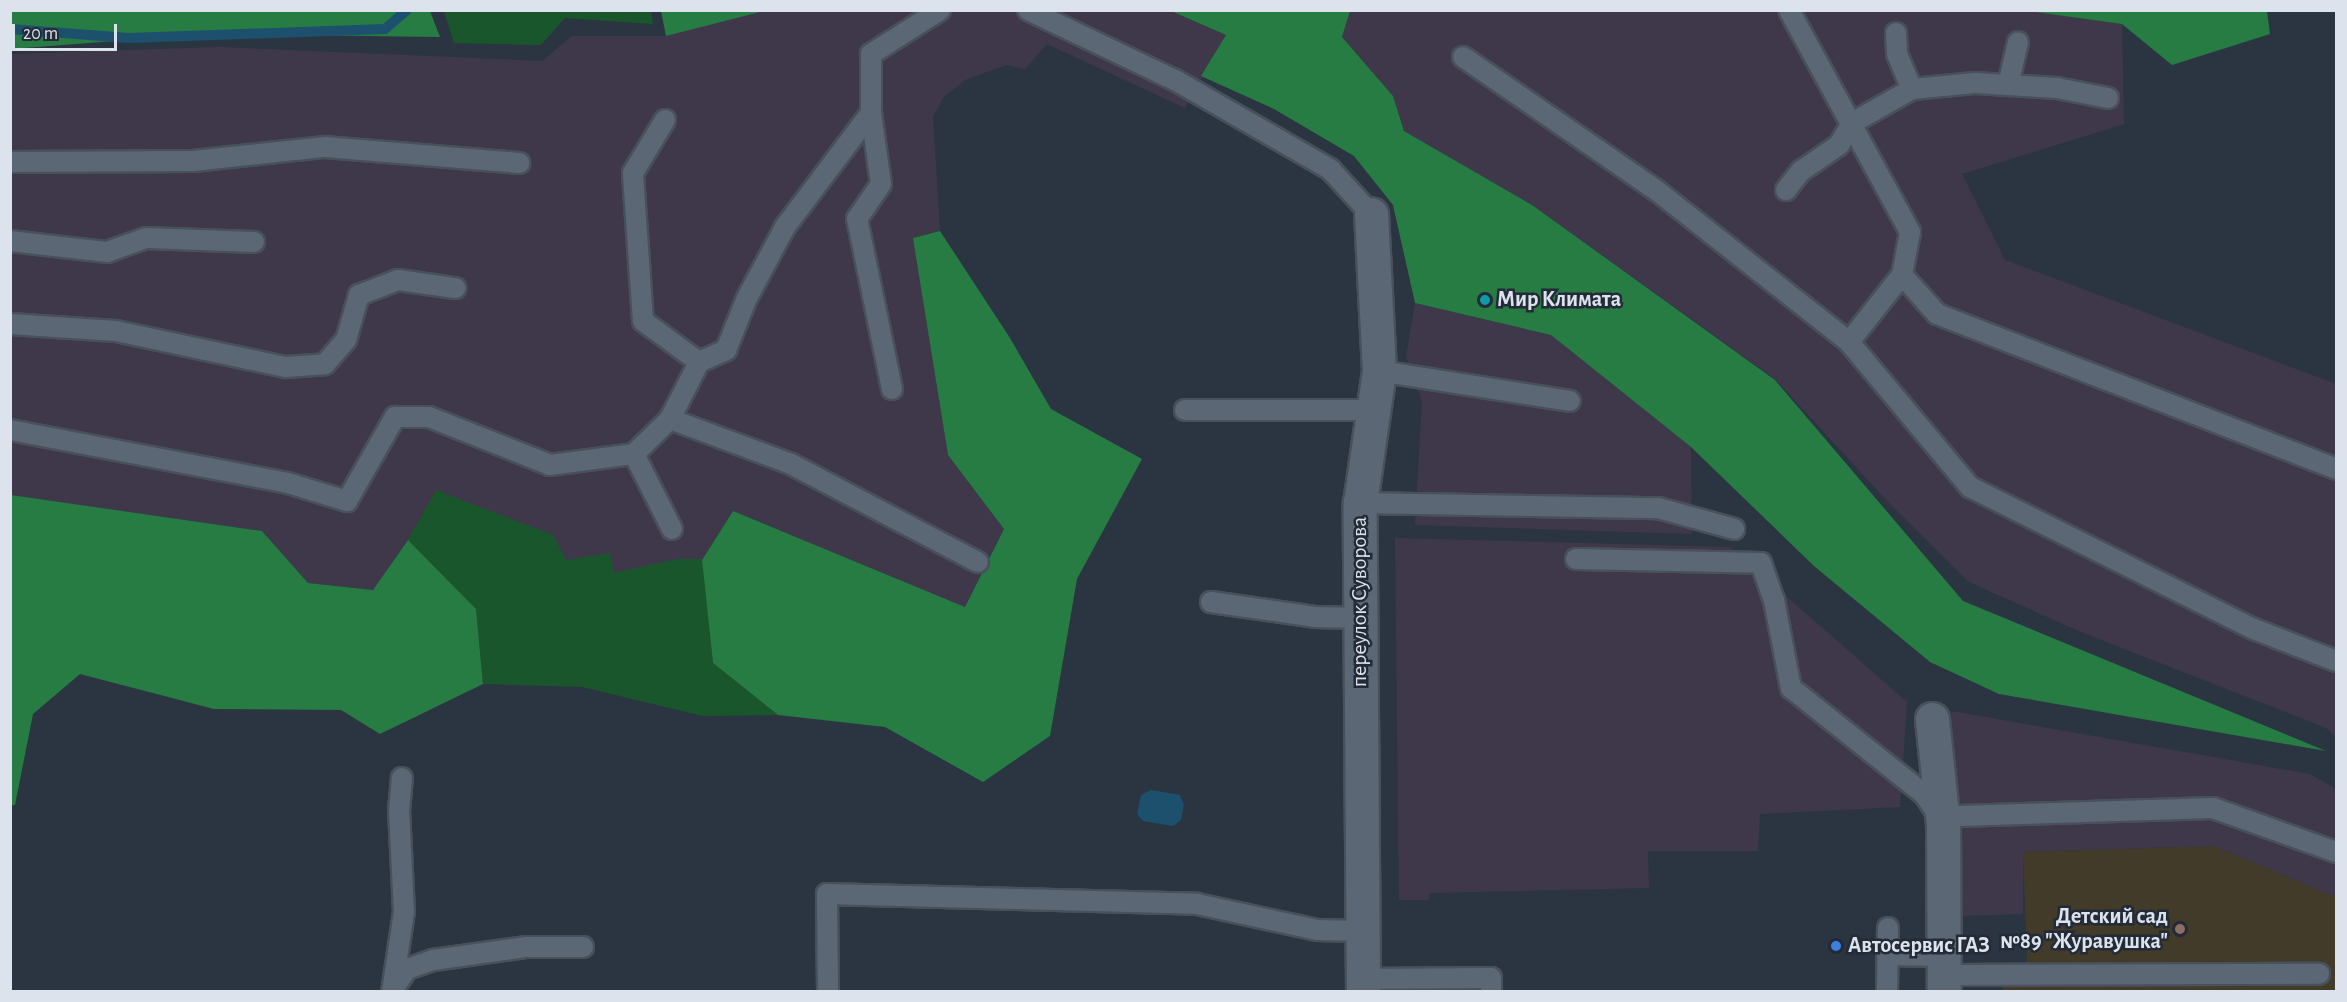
<!DOCTYPE html>
<html>
<head>
<meta charset="utf-8">
<style>
	body { margin:0 }
	#map { position:relative; width:2347px; height:1002px; overflow:hidden; background:#2b3542; font-family:"Alegreya Sans",sans-serif }
	div>[style] { position:absolute }
	[style*='--x'] { left:calc(var(--x)*1px); top:calc(var(--y)*1px); width:calc(var(--w)*1px); rotate:calc(var(--a)*1deg) }
	.industrial>* { inset:0; background:#3e384a }
	.education>* { inset:0; background:#423b2a }
	.green>* { inset:0; background:#19562c }
	.forest>* { inset:0; background:#267c42 }
	.water>* { inset:0; background:#1c506d }
	.stream>* { height:10px; margin:-5px; padding:0 5px; transform-origin:5px; border-radius:5px; background:#1c506d }
	.roads { filter:drop-shadow(2px 0 #48505b) drop-shadow(-2px 0 #48505b) drop-shadow(0 2px #48505b) drop-shadow(0 -2px #48505b) }
	.service>* { height:20px; margin:-10px; padding:0 10px; transform-origin:10px; border-radius:10px; background:#5c6775 }
	.minor>* { height:33px; margin:-16.5px; padding:0 16.5px; transform-origin:16.5px; border-radius:16.5px; background:#5c6775 }
	.dots>* { width:16px; height:16px; translate:-50% -50%; box-sizing:border-box; border:3px solid #222b37; border-radius:50% }
	span { translate:-50% -50%; white-space:nowrap; text-align:center; line-height:1.15; -webkit-text-stroke:5px #222b37; paint-order:stroke }
	.poi-label { font-size:22px; color:#dde3ec; font-weight:700 }
	.left { translate:0 -50%; text-align:left }
	.right { translate:-100% -50%; text-align:right }
	.street-label { font-size:22px; color:#dde3ec }
	.frame { position:absolute; inset:0; border:12px solid #dde3ec; pointer-events:none }
	.scale { position:absolute; left:12px; top:24px; width:105px; height:27px; box-sizing:border-box; border:3px solid #dde3ec; border-top:0; padding-left:8px; font-size:18px; line-height:21px; white-space:nowrap; color:#dde3ec; -webkit-text-stroke:4px #222b37; paint-order:stroke }
</style>
</head>
<body>
<div id="map">
	<div class="industrial">
		<i style="clip-path:polygon(764px 10px,1171px 11px,1226px 35px,1185px 108px,1047px 44px,1025px 69px,1006px 65px,965px 80px,943px 98px,933px 117px,940px 231px,914px 238px,948px 455px,1004px 529px,965px 607px,733px 511px,702px 559px,614px 573px,408px 540px,373px 590px,308px 583px,262px 531px,11px 495px,10px 54px,220px 47px,542px 61px,572px 36px,666px 36px)"></i>
		<i style="clip-path:polygon(1350px 10px,2028px 10px,2122px 24px,2124px 124px,1962px 174px,2005px 260px,2336px 384px,2336px 737px,2326px 728px,2081px 632px,1969px 582px,1889px 503px,1775px 379px,1532px 205px,1404px 131px,1393px 96px,1342px 37px)"></i>
		<i style="clip-path:polygon(1415px 303px,1551px 335px,1691px 447px,1692px 534px,1415px 525px,1422px 401px,1406px 356px)"></i>
		<i style="clip-path:polygon(1395px 538px,1730px 547px,1907px 702px,1900px 807px,1760px 814px,1758px 851px,1648px 851px,1649px 888px,1429px 893px,1429px 900px,1399px 900px)"></i>
		<i style="clip-path:polygon(1951px 711px,2310px 774px,2336px 789px,2336px 897px,2214px 846px,2023px 852px,2023px 914px,1958px 916px)"></i>
	</div>
	<div class="education">
		<i style="clip-path:polygon(2214px 846px,2336px 897px,2336px 991px,2003px 991px,2002px 964px,2027px 962px,2023px 852px)"></i>
	</div>
	<div class="green">
		<i style="clip-path:polygon(444px 11px,651px 11px,653px 24px,565px 18px,541px 45px,454px 43px)"></i>
		<i style="clip-path:polygon(436px 490px,553px 535px,566px 560px,610px 553px,614px 573px,677px 559px,702px 559px,713px 663px,778px 715px,703px 716px,582px 687px,483px 684px,476px 609px,408px 540px)"></i>
	</div>
	<div class="forest">
		<i style="clip-path:polygon(11px 10px,430px 11px,440px 37px,206px 34px,11px 49px)"></i>
		<i style="clip-path:polygon(661px 11px,661px 10px,764px 11px,666px 36px)"></i>
		<i style="clip-path:polygon(1171px 11px,1350px 11px,1342px 37px,1393px 96px,1404px 131px,1532px 205px,1775px 380px,1963px 601px,2326px 751px,1999px 694px,1930px 662px,1814px 566px,1691px 447px,1551px 335px,1415px 303px,1393px 205px,1354px 156px,1274px 109px,1201px 76px,1226px 35px)"></i>
		<i style="clip-path:polygon(2028px 11px,2267px 11px,2270px 34px,2172px 65px,2122px 24px)"></i>
		<i style="clip-path:polygon(940px 231px,1010px 338px,1051px 409px,1142px 459px,1077px 579px,1050px 736px,983px 782px,885px 727px,778px 715px,713px 663px,702px 560px,733px 511px,965px 607px,1004px 529px,948px 455px,913px 238px)"></i>
		<i style="clip-path:polygon(11px 495px,262px 531px,308px 583px,373px 590px,408px 540px,476px 609px,483px 684px,380px 734px,341px 710px,214px 709px,80px 674px,33px 714px,15px 805px,11px 805px)"></i>
	</div>
	<div class="water">
		<i style="clip-path:polygon(1151px 790px,1180px 795px,1184px 805px,1181px 820px,1173px 826px,1143px 821px,1137px 814px,1141px 795px)"></i>
	</div>
	<div class="stream">
		<i style="--x:10;--y:29;--w:119;--a:4.3"></i>
		<i style="--x:129;--y:38;--w:256;--a:-2"></i>
		<i style="--x:385;--y:29;--w:29;--a:-41"></i>
	</div>
	<div class="roads">
		<div class="service">
			<i style="--x:1028;--y:10;--w:163;--a:25.5"></i>
			<i style="--x:1175;--y:80;--w:179;--a:29.9"></i>
			<i style="--x:1330;--y:169;--w:61;--a:47.7"></i>
			<i style="--x:1789;--y:10;--w:253;--a:61.4"></i>
			<i style="--x:1910;--y:232;--w:44;--a:100.5"></i>
			<i style="--x:1896;--y:33;--w:21;--a:87"></i>
			<i style="--x:1897;--y:54;--w:38;--a:67"></i>
			<i style="--x:1463;--y:57;--w:234;--a:34.6"></i>
			<i style="--x:1656;--y:190;--w:246;--a:38.2"></i>
			<i style="--x:1849;--y:342;--w:189;--a:50.2"></i>
			<i style="--x:1970;--y:487;--w:318;--a:26.6"></i>
			<i style="--x:2254;--y:629;--w:88;--a:21.3"></i>
			<i style="--x:2008;--y:85;--w:44;--a:-76.9"></i>
			<i style="--x:10;--y:162;--w:183;--a:-0.3"></i>
			<i style="--x:193;--y:161;--w:133;--a:-6.1"></i>
			<i style="--x:325;--y:147;--w:195;--a:4.7"></i>
			<i style="--x:1786;--y:190;--w:24;--a:-52"></i>
			<i style="--x:1801;--y:171;--w:46;--a:-34.4"></i>
			<i style="--x:1839;--y:145;--w:26;--a:-59"></i>
			<i style="--x:1852;--y:123;--w:69;--a:-29.5"></i>
			<i style="--x:1912;--y:89;--w:63;--a:-5.4"></i>
			<i style="--x:1975;--y:83;--w:82;--a:3.5"></i>
			<i style="--x:2057;--y:88;--w:52;--a:11.1"></i>
			<i style="--x:10;--y:241;--w:98;--a:6.5"></i>
			<i style="--x:107;--y:252;--w:41;--a:-19.7"></i>
			<i style="--x:146;--y:238;--w:108;--a:2.1"></i>
			<i style="--x:10;--y:324;--w:106;--a:3.8"></i>
			<i style="--x:116;--y:331;--w:174;--a:12"></i>
			<i style="--x:286;--y:367;--w:39;--a:-4"></i>
			<i style="--x:325;--y:364;--w:32;--a:-49"></i>
			<i style="--x:346;--y:340;--w:47;--a:-73.9"></i>
			<i style="--x:359;--y:295;--w:42;--a:-21"></i>
			<i style="--x:398;--y:280;--w:58;--a:8"></i>
			<i style="--x:1849;--y:342;--w:85;--a:-51.7"></i>
			<i style="--x:1902;--y:275;--w:52;--a:48.1"></i>
			<i style="--x:1937;--y:314;--w:428;--a:21.2"></i>
			<i style="--x:699;--y:362;--w:30;--a:-24"></i>
			<i style="--x:726;--y:350;--w:56;--a:-68"></i>
			<i style="--x:747;--y:298;--w:81;--a:-61.8"></i>
			<i style="--x:785;--y:227;--w:143;--a:-53"></i>
			<i style="--x:1379;--y:371;--w:193;--a:8.9"></i>
			<i style="--x:892;--y:389;--w:174;--a:-101.6"></i>
			<i style="--x:857;--y:219;--w:42;--a:-55.6"></i>
			<i style="--x:881;--y:184;--w:72;--a:-98"></i>
			<i style="--x:871;--y:113;--w:59;--a:-90"></i>
			<i style="--x:871;--y:54;--w:82;--a:-32.5"></i>
			<i style="--x:1185;--y:410;--w:187;--a:0"></i>
			<i style="--x:670;--y:419;--w:129;--a:20.4"></i>
			<i style="--x:791;--y:464;--w:211;--a:27.7"></i>
			<i style="--x:10;--y:430;--w:283;--a:10.8"></i>
			<i style="--x:288;--y:483;--w:62;--a:17"></i>
			<i style="--x:347;--y:501;--w:97;--a:-60.3"></i>
			<i style="--x:395;--y:417;--w:34;--a:0"></i>
			<i style="--x:429;--y:417;--w:130;--a:21.6"></i>
			<i style="--x:550;--y:465;--w:85;--a:-7.5"></i>
			<i style="--x:634;--y:454;--w:50;--a:-44.2"></i>
			<i style="--x:670;--y:419;--w:64;--a:-63"></i>
			<i style="--x:699;--y:362;--w:69;--a:-143.8"></i>
			<i style="--x:643;--y:321;--w:148;--a:-93.9"></i>
			<i style="--x:633;--y:173;--w:62;--a:-58.9"></i>
			<i style="--x:634;--y:454;--w:84;--a:63.1"></i>
			<i style="--x:1360;--y:503;--w:298;--a:1"></i>
			<i style="--x:1658;--y:508;--w:79;--a:15.4"></i>
			<i style="--x:1576;--y:559;--w:185;--a:1.2"></i>
			<i style="--x:1761;--y:563;--w:39;--a:71"></i>
			<i style="--x:1774;--y:600;--w:90;--a:79.1"></i>
			<i style="--x:1791;--y:688;--w:171;--a:38.6"></i>
			<i style="--x:1925;--y:795;--w:33;--a:57"></i>
			<i style="--x:1943;--y:823;--w:17;--a:-24"></i>
			<i style="--x:1959;--y:816;--w:254;--a:-1.8"></i>
			<i style="--x:2213;--y:808;--w:131;--a:19.7"></i>
			<i style="--x:1211;--y:602;--w:105;--a:8.2"></i>
			<i style="--x:1315;--y:617;--w:45;--a:1.3"></i>
			<i style="--x:1887;--y:955;--w:57;--a:1"></i>
			<i style="--x:1944;--y:975;--w:375;--a:-0.2"></i>
			<i style="--x:1362;--y:979;--w:129;--a:-0.4"></i>
			<i style="--x:1491;--y:978;--w:14;--a:90"></i>
			<i style="--x:394;--y:988;--w:23;--a:-56"></i>
			<i style="--x:407;--y:969;--w:28;--a:-19"></i>
			<i style="--x:433;--y:960;--w:95;--a:-7.9"></i>
			<i style="--x:527;--y:947;--w:56;--a:0"></i>
			<i style="--x:392;--y:992;--w:81;--a:-81.5"></i>
			<i style="--x:404;--y:912;--w:101;--a:-92.8"></i>
			<i style="--x:399;--y:811;--w:33;--a:-85"></i>
			<i style="--x:828;--y:992;--w:98;--a:-90.6"></i>
			<i style="--x:827;--y:894;--w:370;--a:1.5"></i>
			<i style="--x:1197;--y:904;--w:123;--a:12.2"></i>
			<i style="--x:1317;--y:930;--w:45;--a:1.3"></i>
			<i style="--x:1887;--y:992;--w:64;--a:-89.1"></i>
		</div>
		<div class="minor">
			<i style="--x:1932;--y:719;--w:105;--a:84"></i>
			<i style="--x:1943;--y:823;--w:169;--a:89.7"></i>
			<i style="--x:1363;--y:992;--w:489;--a:-90.4"></i>
			<i style="--x:1360;--y:503;--w:133;--a:-81.8"></i>
			<i style="--x:1379;--y:371;--w:157;--a:-92.9"></i>
		</div>
	</div>
	<div class="dots">
		<i style="left:1485px;top:300px;background:#0f9aa8"></i>
		<i style="left:2180px;top:929px;background:#8d6e63"></i>
		<i style="left:1836px;top:946px;background:#3f7fe0"></i>
	</div>
	<div class="poi-label">
		<span class="left" style="left:1497px;top:300px">Мир Климата</span>
		<span class="right" style="left:2168px;top:929px">Детский сад<br>№89 "Журавушка"</span>
		<span class="left" style="left:1848px;top:946px">Автосервис ГАЗ</span>
	</div>
	<div class="street-label">
		<span style="left:1360px;top:602px;rotate:-90deg">переулок Суворова</span>
	</div>
	<div class="frame"></div>
	<div class="scale">20 m</div>
</div>
</body>
</html>
